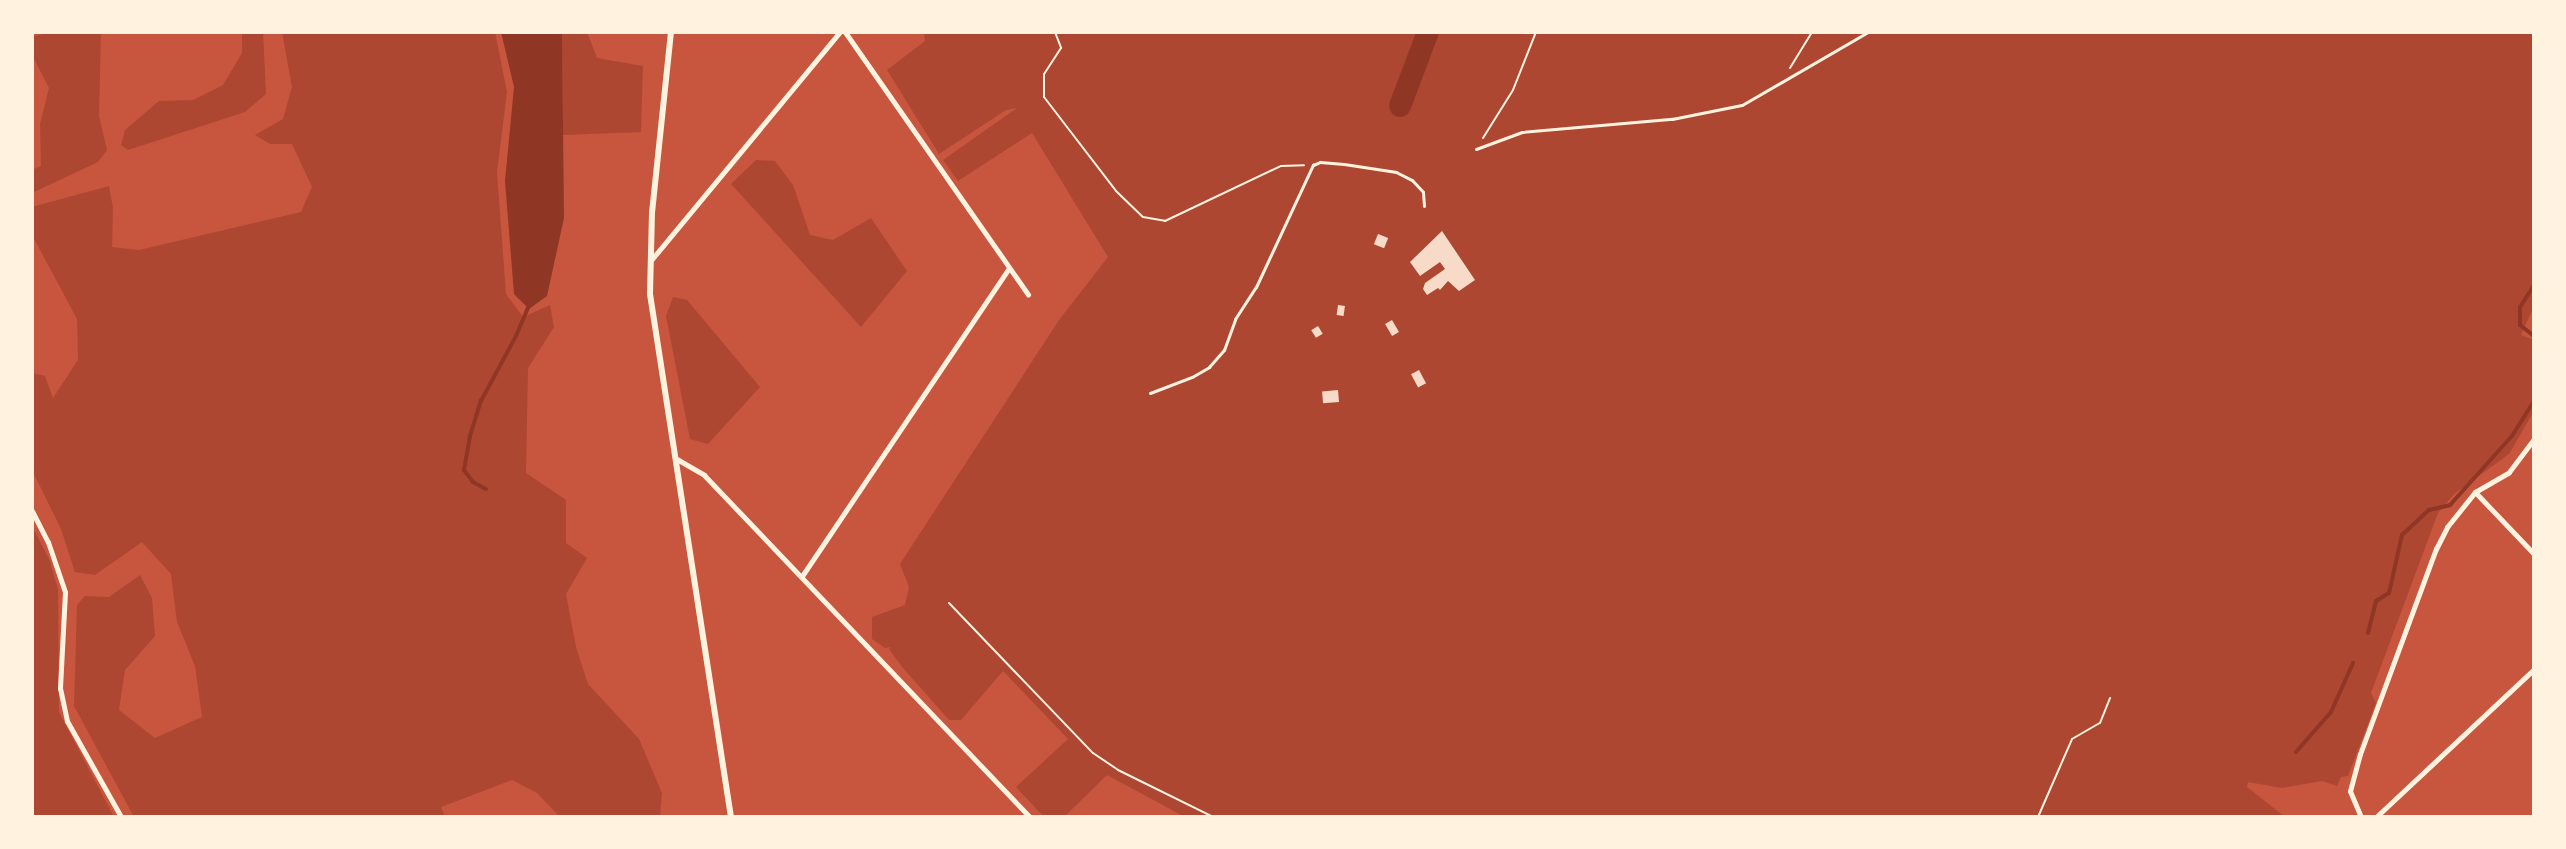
<!DOCTYPE html>
<style>
body{margin:0}
#map{position:relative;width:2566px;height:849px;overflow:hidden;background:#c8553d;font-family:"Noto Serif",serif}
div>[style]{position:absolute}
.green>*{inset:0;background:#ae4732}
.water>*{inset:0;background:#8f3625}
.stream>*{height:4px;margin:-2px;padding:0 2px;transform-origin:2px;border-radius:2px;background:#8f3625}
.river>*{height:22px;margin:-11px;padding:0 11px;transform-origin:11px;border-radius:11px;background:#8f3625}
.building>*{inset:0;background:#f7dbc8;transform-origin:0 0}
.path>*{height:2px;margin:-1px;padding:0 1px;transform-origin:1px;border-radius:1px;background:#fff3e0}
.service>*{height:3px;margin:-1.5px;padding:0 1.5px;transform-origin:1.5px;border-radius:1.5px;background:#fff3e0}
.minor>*{height:5px;margin:-2.5px;padding:0 2.5px;transform-origin:2.5px;border-radius:2.5px;background:#fff3e0}
.tertiary>*{height:6px;margin:-3px;padding:0 3px;transform-origin:3px;border-radius:3px;background:#fff3e0}
span{translate:-50% -50%;white-space:nowrap;text-align:center;line-height:1.15;-webkit-text-stroke:6px #fff3e0;paint-order:stroke}
.frame{position:absolute;inset:0;border:34px solid #fff3e0;pointer-events:none}
</style>
<div id="map">
<div class="green">
<i style="clip-path:polygon(50px 32px,101px 32px,99px 116px,107px 150px,98px 162px,32px 193px,32px 170px,41px 166px,40px 124px,49px 88px,32px 55px,32px 37px)"></i>
<i style="clip-path:polygon(242px 32px,263px 32px,266px 94px,245px 112px,128px 150px,121px 145px,125px 130px,159px 101px,193px 100px,223px 85px,242px 53px)"></i>
<i style="clip-path:polygon(282px 32px,495px 32px,507px 92px,497px 172px,506px 294px,523px 317px,550px 305px,554px 327px,528px 368px,526px 473px,566px 500px,566px 543px,587px 558px,566px 594px,576px 647px,588px 684px,639px 739px,662px 793px,660px 817px,560px 817px,537px 793px,512px 780px,441px 807px,445px 817px,134px 817px,74px 706px,77px 605px,85px 596px,109px 597px,140px 575px,152px 598px,155px 636px,125px 670px,119px 710px,155px 738px,202px 717px,195px 666px,177px 622px,171px 574px,142px 542px,95px 575px,75px 572px,61px 529px,32px 470px,32px 373px,45px 376px,53px 398px,78px 360px,77px 319px,32px 235px,32px 207px,109px 186px,113px 208px,112px 247px,139px 250px,301px 212px,312px 187px,292px 144px,270px 144px,255px 135px,283px 119px,292px 87px)"></i>
<i style="clip-path:polygon(562px 32px,587px 32px,597px 58px,643px 66px,641px 132px,563px 135px)"></i>
<i style="clip-path:polygon(924px 32px,2534px 32px,2534px 306px,2521px 335px,2534px 340px,2534px 411px,2509px 454px,2454px 494px,2438px 513px,2371px 693px,2376px 703px,2348px 776px,2341px 777px,2337px 786px,2322px 781px,2282px 788px,2248px 782px,2247px 787px,2285px 817px,1185px 817px,1107px 775px,1064px 817px,1044px 817px,1016px 787px,1068px 739px,1003px 671px,961px 720px,949px 720px,903px 668px,889px 649px,891px 647px,885px 648px,872px 639px,872px 617px,905px 605px,909px 587px,900px 564px,1059px 320px,1108px 257px,1032px 133px,958px 181px,943px 160px,1017px 108px,1006px 110px,939px 154px,887px 70px,925px 41px)"></i>
<i style="clip-path:polygon(756px 160px,775px 161px,793px 185px,810px 235px,833px 240px,871px 218px,907px 271px,861px 327px,731px 184px)"></i>
<i style="clip-path:polygon(673px 297px,687px 300px,760px 387px,708px 444px,690px 439px,666px 316px)"></i>
<i style="clip-path:polygon(32px 526px,50px 561px,58px 590px,59px 712px,114px 817px,32px 817px)"></i>
</div>
<div class="water">
<i style="clip-path:polygon(501px 32px,562px 32px,564px 218px,547px 296px,529px 309px,514px 294px,505px 181px,514px 87px)"></i>
</div>
<div class="stream">
<i style="left:2534px;top:285px;width:26px;rotate:122deg"></i>
<i style="left:2520px;top:307px;width:18px;rotate:90deg"></i>
<i style="left:2520px;top:325px;width:18px;rotate:38deg"></i>
<i style="left:486px;top:489px;width:15px;rotate:-152deg"></i>
<i style="left:473px;top:482px;width:15px;rotate:-127deg"></i>
<i style="left:464px;top:470px;width:35px;rotate:-80deg"></i>
<i style="left:470px;top:436px;width:37px;rotate:-73deg"></i>
<i style="left:481px;top:401px;width:74px;rotate:-61.7deg"></i>
<i style="left:516px;top:336px;width:34px;rotate:-67deg"></i>
<i style="left:2368px;top:633px;width:33px;rotate:-76deg"></i>
<i style="left:2376px;top:601px;width:15px;rotate:-32deg"></i>
<i style="left:2389px;top:593px;width:59px;rotate:-77.4deg"></i>
<i style="left:2402px;top:535px;width:37px;rotate:-43deg"></i>
<i style="left:2429px;top:510px;width:22px;rotate:-13deg"></i>
<i style="left:2450px;top:505px;width:93px;rotate:-48.1deg"></i>
<i style="left:2512px;top:436px;width:41px;rotate:-57.8deg"></i>
<i style="left:2296px;top:752px;width:53px;rotate:-48.8deg"></i>
<i style="left:2331px;top:712px;width:54px;rotate:-65.8deg"></i>
</div>
<div class="river">
<i style="left:1400px;top:106px;width:79px;rotate:-69.3deg"></i>
</div>
<div class="building">
<i style="clip-path:polygon(1442px 231px,1475px 280px,1459px 291px,1448px 281px,1440px 290px,1438px 288px,1427px 295px,1423px 289px,1425px 283px,1445px 269px,1440px 262px,1420px 276px,1410px 262px)"></i>
<i style="left:1378px;top:234px;width:11px;height:11px;rotate:22deg"></i>
<i style="left:1338px;top:305px;width:7px;height:10px;rotate:8deg"></i>
<i style="left:1392px;top:320px;width:14px;height:8px;rotate:60deg"></i>
<i style="left:1318px;top:326px;width:9px;height:8px;rotate:58deg"></i>
<i style="left:1419px;top:370px;width:15px;height:9px;rotate:62deg"></i>
<i style="left:1338px;top:390px;width:12px;height:16px;rotate:85deg"></i>
</div>
<div class="path">
<i style="left:1055px;top:32px;width:17px;rotate:69deg"></i>
<i style="left:1061px;top:48px;width:31px;rotate:123deg"></i>
<i style="left:1044px;top:74px;width:23px;rotate:90deg"></i>
<i style="left:1044px;top:97px;width:118px;rotate:52.5deg"></i>
<i style="left:1116px;top:191px;width:37px;rotate:44deg"></i>
<i style="left:1143px;top:217px;width:22px;rotate:10deg"></i>
<i style="left:1165px;top:221px;width:128px;rotate:-25.4deg"></i>
<i style="left:1281px;top:166px;width:23px;rotate:-2deg"></i>
<i style="left:1790px;top:68px;width:42px;rotate:-58.6deg"></i>
<i style="left:1483px;top:138px;width:57px;rotate:-58deg"></i>
<i style="left:1513px;top:90px;width:62px;rotate:-68.4deg"></i>
<i style="left:949px;top:603px;width:208px;rotate:46.2deg"></i>
<i style="left:1093px;top:753px;width:30px;rotate:34deg"></i>
<i style="left:1118px;top:770px;width:106px;rotate:26.3deg"></i>
<i style="left:2038px;top:817px;width:85px;rotate:-66.4deg"></i>
<i style="left:2072px;top:739px;width:32px;rotate:-30deg"></i>
<i style="left:2100px;top:723px;width:27px;rotate:-68deg"></i>
</div>
<div class="service">
<i style="left:1476px;top:149px;width:49px;rotate:-20.3deg"></i>
<i style="left:1522px;top:132px;width:151px;rotate:-5deg"></i>
<i style="left:1672px;top:119px;width:71px;rotate:-11.3deg"></i>
<i style="left:1742px;top:105px;width:146px;rotate:-30.1deg"></i>
<i style="left:1150px;top:393px;width:45px;rotate:-20.9deg"></i>
<i style="left:1192px;top:377px;width:20px;rotate:-30deg"></i>
<i style="left:1209px;top:367px;width:23px;rotate:-49deg"></i>
<i style="left:1224px;top:350px;width:33px;rotate:-70deg"></i>
<i style="left:1235px;top:319px;width:38px;rotate:-57deg"></i>
<i style="left:1256px;top:287px;width:135px;rotate:-65deg"></i>
<i style="left:1313px;top:165px;width:8px;rotate:-23deg"></i>
<i style="left:1320px;top:162px;width:24px;rotate:5deg"></i>
<i style="left:1344px;top:164px;width:53px;rotate:8.7deg"></i>
<i style="left:1396px;top:172px;width:18px;rotate:27deg"></i>
<i style="left:1412px;top:180px;width:16px;rotate:47deg"></i>
<i style="left:1423px;top:192px;width:14px;rotate:86deg"></i>
</div>
<div class="minor">
<i style="left:845px;top:32px;width:320px;rotate:55.1deg"></i>
<i style="left:652px;top:259px;width:295px;rotate:-50.4deg"></i>
<i style="left:675px;top:458px;width:34px;rotate:30deg"></i>
<i style="left:704px;top:475px;width:472px;rotate:46.4deg"></i>
<i style="left:2475px;top:492px;width:86px;rotate:46.4deg"></i>
<i style="left:32px;top:511px;width:35px;rotate:63deg"></i>
<i style="left:48px;top:542px;width:53px;rotate:71.2deg"></i>
<i style="left:65px;top:592px;width:96px;rotate:93deg"></i>
<i style="left:60px;top:688px;width:34px;rotate:78deg"></i>
<i style="left:67px;top:721px;width:110px;rotate:60.6deg"></i>
<i style="left:802px;top:576px;width:371px;rotate:-56.1deg"></i>
<i style="left:2361px;top:817px;width:28px;rotate:-113deg"></i>
<i style="left:2350px;top:791px;width:38px;rotate:-75deg"></i>
<i style="left:2360px;top:754px;width:219px;rotate:-69.7deg"></i>
<i style="left:2436px;top:549px;width:25px;rotate:-63deg"></i>
<i style="left:2447px;top:527px;width:45px;rotate:-51.3deg"></i>
<i style="left:2475px;top:492px;width:39px;rotate:-30deg"></i>
<i style="left:2509px;top:472px;width:41px;rotate:-52.9deg"></i>
<i style="left:2376px;top:817px;width:216px;rotate:-43.1deg"></i>
</div>
<div class="tertiary">
<i style="left:671px;top:32px;width:181px;rotate:96deg"></i>
<i style="left:652px;top:212px;width:82px;rotate:91.4deg"></i>
<i style="left:650px;top:294px;width:529px;rotate:81.2deg"></i>
</div>
<div class="frame"></div>
</div>
